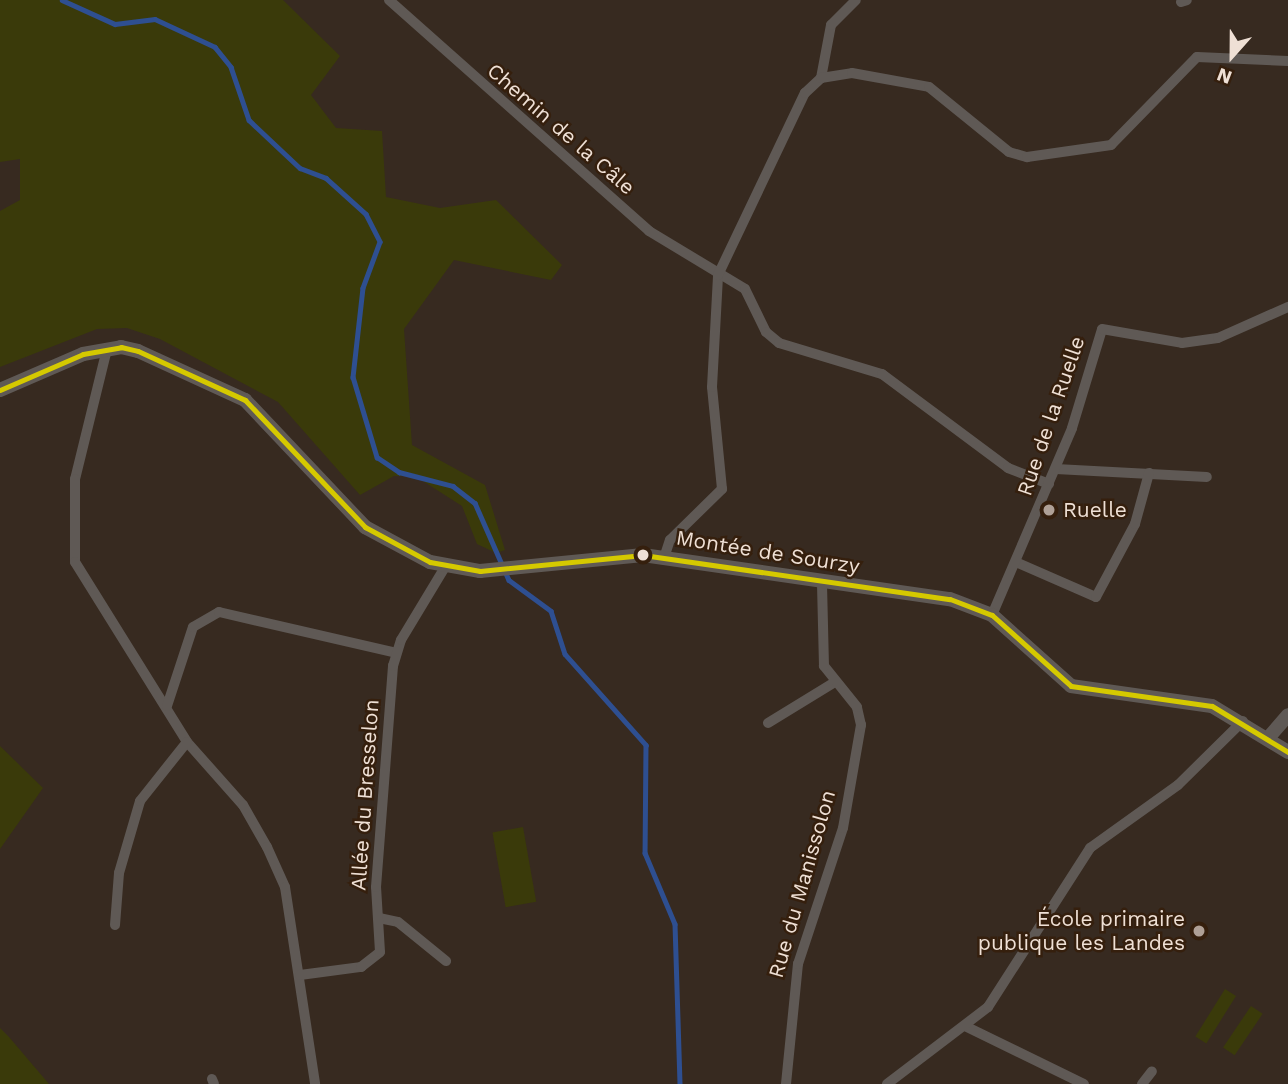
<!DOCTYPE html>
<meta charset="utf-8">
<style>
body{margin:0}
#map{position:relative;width:1288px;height:1084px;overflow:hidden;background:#372a20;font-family:"Work Sans",sans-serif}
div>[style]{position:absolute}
.green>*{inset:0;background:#3a3a0a;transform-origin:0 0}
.stream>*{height:4.5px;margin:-2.25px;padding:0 2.25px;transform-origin:2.25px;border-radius:2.25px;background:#2e4f91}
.minor>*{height:10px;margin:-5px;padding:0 5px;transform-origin:5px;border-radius:5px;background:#5f5955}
.tertiary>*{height:14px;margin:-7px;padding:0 7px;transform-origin:7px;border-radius:7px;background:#5f5955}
.bus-1>*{height:5px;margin:-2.5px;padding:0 2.5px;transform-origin:2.5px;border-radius:2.5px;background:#d5c900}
.dots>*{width:19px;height:19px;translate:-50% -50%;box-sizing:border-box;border:4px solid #351f0d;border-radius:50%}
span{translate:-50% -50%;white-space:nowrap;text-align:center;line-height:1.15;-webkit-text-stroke:5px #351f0d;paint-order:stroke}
.street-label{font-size:21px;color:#efe0d5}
.poi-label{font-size:21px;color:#efe0d5}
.left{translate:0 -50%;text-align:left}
.right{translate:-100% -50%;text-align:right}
.north{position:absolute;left:1197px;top:21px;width:70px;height:70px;-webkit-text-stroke:5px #351f0d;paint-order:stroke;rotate:201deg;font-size:19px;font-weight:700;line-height:28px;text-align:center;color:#efe0d5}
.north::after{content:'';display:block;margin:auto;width:24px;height:32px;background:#efe0d5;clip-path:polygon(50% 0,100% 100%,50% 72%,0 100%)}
</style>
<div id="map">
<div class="green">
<i style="clip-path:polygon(0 0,283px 0,340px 56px,311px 95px,336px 128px,382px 131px,386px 197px,440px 208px,496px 200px,562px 265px,551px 280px,454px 260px,404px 329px,412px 445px,485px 485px,505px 550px,496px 553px,477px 544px,462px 506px,415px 476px,394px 476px,360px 495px,278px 402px,160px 339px,127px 328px,97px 329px,0 367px,0 211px,20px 200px,20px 159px,0 162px)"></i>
<i style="clip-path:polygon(0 746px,43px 788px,0 849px)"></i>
<i style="left:523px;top:827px;width:76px;height:31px;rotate:80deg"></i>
<i style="left:1225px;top:989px;width:13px;height:56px;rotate:32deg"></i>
<i style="left:1251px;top:1006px;width:14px;height:50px;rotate:34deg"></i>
<i style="clip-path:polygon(0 1028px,9px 1037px,49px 1084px,0 1084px)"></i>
</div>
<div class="stream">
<i style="left:62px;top:0;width:58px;rotate:24.4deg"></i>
<i style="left:115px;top:24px;width:40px;rotate:-7.1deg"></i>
<i style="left:155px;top:19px;width:66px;rotate:25deg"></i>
<i style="left:215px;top:47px;width:26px;rotate:51deg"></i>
<i style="left:231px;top:67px;width:56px;rotate:71.2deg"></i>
<i style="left:249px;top:120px;width:70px;rotate:43.3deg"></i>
<i style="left:300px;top:168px;width:28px;rotate:21deg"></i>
<i style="left:326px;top:178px;width:54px;rotate:42deg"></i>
<i style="left:366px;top:214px;width:31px;rotate:63deg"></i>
<i style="left:380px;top:242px;width:49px;rotate:110.3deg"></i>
<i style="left:363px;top:288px;width:90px;rotate:96.4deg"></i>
<i style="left:353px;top:377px;width:84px;rotate:73.3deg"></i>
<i style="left:377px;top:457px;width:27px;rotate:34deg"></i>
<i style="left:399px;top:472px;width:56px;rotate:14.5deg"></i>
<i style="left:453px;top:486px;width:28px;rotate:38deg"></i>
<i style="left:475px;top:503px;width:84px;rotate:66.2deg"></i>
<i style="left:509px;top:580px;width:52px;rotate:36.4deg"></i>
<i style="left:551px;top:611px;width:45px;rotate:72deg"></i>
<i style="left:565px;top:654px;width:122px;rotate:48.3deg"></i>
<i style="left:646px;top:745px;width:108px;rotate:90.5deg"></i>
<i style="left:645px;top:853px;width:77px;rotate:67.1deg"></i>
<i style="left:675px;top:924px;width:160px;rotate:88.2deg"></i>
</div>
<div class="minor">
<i style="left:389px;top:0;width:348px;rotate:41.6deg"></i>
<i style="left:649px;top:231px;width:112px;rotate:31.1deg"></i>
<i style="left:745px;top:289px;width:48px;rotate:64deg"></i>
<i style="left:766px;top:332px;width:17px;rotate:40deg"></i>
<i style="left:779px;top:343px;width:108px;rotate:16.8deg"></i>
<i style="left:882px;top:374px;width:157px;rotate:36.7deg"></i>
<i style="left:1008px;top:468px;width:44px;rotate:21.3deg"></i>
<i style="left:1181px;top:2px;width:6px;rotate:-18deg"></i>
<i style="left:821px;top:78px;width:54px;rotate:-79.3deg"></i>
<i style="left:831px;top:25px;width:35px;rotate:-45deg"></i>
<i style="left:107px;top:349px;width:134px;rotate:103.8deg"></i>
<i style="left:75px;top:479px;width:83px;rotate:90deg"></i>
<i style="left:75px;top:562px;width:212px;rotate:58.1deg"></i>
<i style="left:187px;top:742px;width:84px;rotate:48.4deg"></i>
<i style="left:243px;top:805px;width:48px;rotate:60.3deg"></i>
<i style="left:267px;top:847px;width:44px;rotate:65.8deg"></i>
<i style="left:285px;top:887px;width:199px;rotate:81.3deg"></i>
<i style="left:1056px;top:469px;width:151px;rotate:3deg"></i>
<i style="left:664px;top:558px;width:19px;rotate:-72deg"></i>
<i style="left:670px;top:540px;width:73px;rotate:-44.4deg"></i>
<i style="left:722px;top:489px;width:102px;rotate:-95.6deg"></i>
<i style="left:712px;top:387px;width:112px;rotate:-86.9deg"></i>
<i style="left:718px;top:275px;width:202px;rotate:-64.5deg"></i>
<i style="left:805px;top:93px;width:22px;rotate:-43deg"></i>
<i style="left:821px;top:78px;width:31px;rotate:-9deg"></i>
<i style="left:852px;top:73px;width:78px;rotate:10.3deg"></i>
<i style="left:929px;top:87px;width:103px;rotate:39.1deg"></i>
<i style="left:1009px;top:152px;width:19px;rotate:16deg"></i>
<i style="left:1027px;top:157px;width:85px;rotate:-8.1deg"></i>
<i style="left:1111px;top:145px;width:123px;rotate:-45.7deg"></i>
<i style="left:1197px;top:57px;width:91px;rotate:2.5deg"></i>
<i style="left:1018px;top:563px;width:85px;rotate:23.6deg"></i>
<i style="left:1096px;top:597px;width:83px;rotate:-61.9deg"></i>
<i style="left:1135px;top:524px;width:53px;rotate:-74.6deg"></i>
<i style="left:992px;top:615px;width:203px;rotate:-66.8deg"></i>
<i style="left:1072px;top:428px;width:103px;rotate:-73.1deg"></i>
<i style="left:1102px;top:329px;width:81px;rotate:9.9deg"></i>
<i style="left:1182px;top:343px;width:36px;rotate:-8deg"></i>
<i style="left:1218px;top:338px;width:77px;rotate:-23.9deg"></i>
<i style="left:167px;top:706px;width:83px;rotate:-71.8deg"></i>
<i style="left:193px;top:627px;width:30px;rotate:-30deg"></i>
<i style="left:219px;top:612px;width:182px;rotate:13deg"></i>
<i style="left:768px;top:723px;width:79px;rotate:-31.5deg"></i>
<i style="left:379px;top:918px;width:19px;rotate:12deg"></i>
<i style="left:398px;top:922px;width:62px;rotate:39.1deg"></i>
<i style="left:115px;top:925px;width:52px;rotate:-85.6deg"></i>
<i style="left:119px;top:873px;width:75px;rotate:-73.7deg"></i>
<i style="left:140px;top:801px;width:75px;rotate:-51.5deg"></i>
<i style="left:300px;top:975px;width:62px;rotate:-7.5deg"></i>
<i style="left:361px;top:967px;width:24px;rotate:-38deg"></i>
<i style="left:380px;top:952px;width:65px;rotate:-93.5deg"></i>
<i style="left:376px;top:887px;width:222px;rotate:-85.6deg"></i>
<i style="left:393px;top:666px;width:27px;rotate:-73deg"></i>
<i style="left:401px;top:640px;width:85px;rotate:-58.9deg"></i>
<i style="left:967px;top:1027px;width:130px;rotate:26deg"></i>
<i style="left:212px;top:1079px;width:5px;rotate:68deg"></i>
<i style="left:786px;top:1084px;width:121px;rotate:-84.3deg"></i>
<i style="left:798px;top:964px;width:143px;rotate:-71.7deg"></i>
<i style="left:843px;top:828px;width:105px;rotate:-80.1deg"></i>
<i style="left:861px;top:725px;width:18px;rotate:-103deg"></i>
<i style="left:857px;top:707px;width:53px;rotate:-128.8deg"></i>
<i style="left:824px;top:666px;width:83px;rotate:-91.4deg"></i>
<i style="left:887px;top:1084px;width:127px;rotate:-37.3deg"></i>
<i style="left:988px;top:1007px;width:189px;rotate:-57.3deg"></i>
<i style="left:1090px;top:848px;width:108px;rotate:-35.6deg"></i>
<i style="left:1178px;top:785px;width:91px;rotate:-44.6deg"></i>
<i style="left:1142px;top:1084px;width:16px;rotate:-52deg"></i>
</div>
<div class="tertiary">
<i style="left:0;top:390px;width:90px;rotate:-23.4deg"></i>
<i style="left:83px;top:354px;width:39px;rotate:-10deg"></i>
<i style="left:121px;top:347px;width:17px;rotate:13deg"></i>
<i style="left:138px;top:351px;width:118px;rotate:24.6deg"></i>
<i style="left:245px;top:400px;width:175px;rotate:46.6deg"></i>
<i style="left:365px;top:527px;width:74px;rotate:28.3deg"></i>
<i style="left:430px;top:562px;width:51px;rotate:10.2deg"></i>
<i style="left:480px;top:571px;width:164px;rotate:-5.6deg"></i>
<i style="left:643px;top:555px;width:310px;rotate:8.2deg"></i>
<i style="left:950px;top:599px;width:45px;rotate:20.9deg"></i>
<i style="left:992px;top:615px;width:106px;rotate:41.9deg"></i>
<i style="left:1071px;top:686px;width:142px;rotate:8.1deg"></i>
<i style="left:1212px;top:706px;width:89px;rotate:31.2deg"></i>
<i style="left:1269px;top:737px;width:29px;rotate:-49deg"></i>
</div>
<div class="bus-1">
<i style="left:0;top:390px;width:90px;rotate:-23.4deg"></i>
<i style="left:83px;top:354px;width:39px;rotate:-10deg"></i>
<i style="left:121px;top:347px;width:17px;rotate:13deg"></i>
<i style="left:138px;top:351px;width:118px;rotate:24.6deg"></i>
<i style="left:245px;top:400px;width:175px;rotate:46.6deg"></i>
<i style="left:365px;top:527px;width:74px;rotate:28.3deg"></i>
<i style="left:430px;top:562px;width:51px;rotate:10.2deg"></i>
<i style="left:480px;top:571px;width:164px;rotate:-5.6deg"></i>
<i style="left:643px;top:555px;width:310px;rotate:8.2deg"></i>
<i style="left:950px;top:599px;width:45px;rotate:20.9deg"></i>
<i style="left:992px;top:615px;width:106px;rotate:41.9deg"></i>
<i style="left:1071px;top:686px;width:142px;rotate:8.1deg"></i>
<i style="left:1212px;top:706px;width:89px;rotate:31.2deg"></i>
</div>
<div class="dots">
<i style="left:1049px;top:510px;background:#afa096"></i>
<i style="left:643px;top:555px;background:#efe0d5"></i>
<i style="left:1199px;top:931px;background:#afa096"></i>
</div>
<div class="street-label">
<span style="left:561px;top:129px;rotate:41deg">Chemin de la Câle</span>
<span style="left:1051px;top:416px;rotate:-71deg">Rue de la Ruelle</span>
<span style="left:768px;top:552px;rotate:9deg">Montée de Sourzy</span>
<span style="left:365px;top:795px;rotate:-86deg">Allée du Bresselon</span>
<span style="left:802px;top:884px;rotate:-74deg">Rue du Manissolon</span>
</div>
<div class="poi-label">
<span class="left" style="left:1063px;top:510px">Ruelle</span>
<span class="right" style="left:1185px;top:931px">École primaire<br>publique les Landes</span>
</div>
<div class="north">N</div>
</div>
